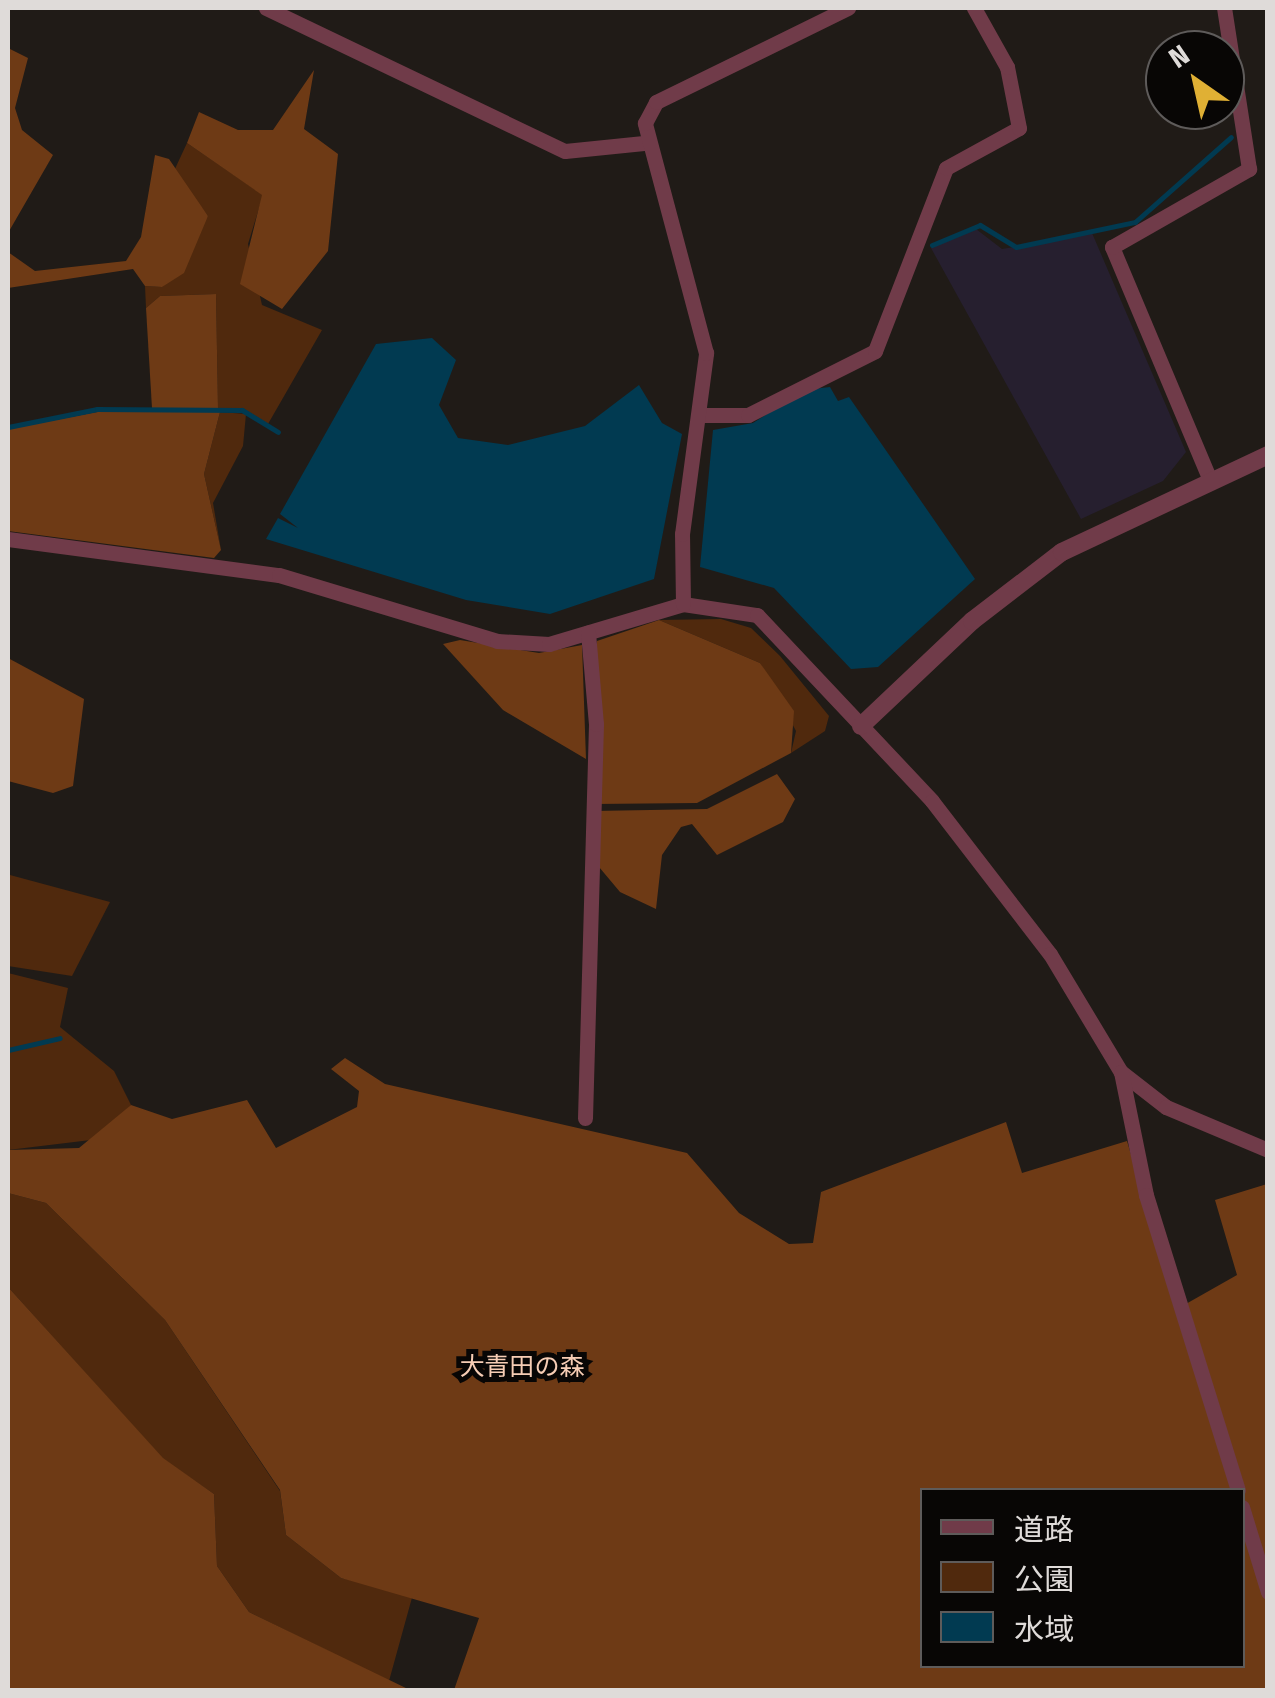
<!DOCTYPE html>
<meta charset="utf-8">
<style>
body{margin:0}
#map{position:relative;width:1275px;height:1698px;overflow:hidden;background:#201b17;font-family:"Fira Sans Condensed","Noto Sans JP",sans-serif}
div>[style]{position:absolute}
.commercial>*{inset:0;background:#261f2f}
.green>*{inset:0;background:#50290d}
.forest>*{inset:0;background:#6e3a15}
.water>*{inset:0;background:#013a51}
.stream>*{height:5px;margin:-2.5px;padding:0 2.5px;transform-origin:2.5px;border-radius:2.5px;background:#013a51}
.minor>*{height:15px;margin:-7.5px;padding:0 7.5px;transform-origin:7.5px;border-radius:7.5px;background:#703b49}
.tertiary>*{height:18px;margin:-9px;padding:0 9px;transform-origin:9px;border-radius:9px;background:#703b49}
span{translate:-50% -50%;white-space:nowrap;text-align:center;line-height:1.15;-webkit-text-stroke:10px #080605;paint-order:stroke}
.park-label{font-size:25px;color:#f6cdb5}
.frame{position:absolute;inset:0;border:10px solid #dfdbd9;pointer-events:none}
.legend{position:absolute;left:920px;top:1488px;width:325px;height:180px;box-sizing:border-box;background:#080605;border:2px solid #5e5b5a;margin:0;padding:12px 18px;list-style:none;font-size:30px;color:#dfdbd9}
.legend li{display:flex;align-items:center;gap:20px;height:50px}
.legend b{width:50px;border:2px solid #5e5b5a}
.north{position:absolute;left:1145px;top:30px;width:100px;height:100px;box-sizing:border-box;background:#080605;border:2px solid #5e5b5a;border-radius:50%;rotate:326deg;font-size:28px;font-weight:700;line-height:40px;text-align:center;color:#dfdbd9}
.north::after{content:'';display:block;margin:auto;width:35px;height:45px;background:#e0b034;clip-path:polygon(50% 0,100% 100%,50% 72%,0 100%)}
</style>
<div id="map">
<div class="commercial">
<i style="clip-path:polygon(976px 229px,1002px 249px,1092px 233px,1186px 452px,1163px 481px,1081px 519px,931px 248px)"></i>
</div>
<div class="green">
<i style="clip-path:polygon(187px 143px,263px 195px,248px 244px,262px 305px,322px 330px,268px 424px,244px 409px,218px 408px,216px 294px,160px 296px,146px 308px,145px 286px,162px 287px,208px 216px,174px 171px)"></i>
<i style="clip-path:polygon(220px 412px,246px 414px,243px 446px,213px 503px,221px 550px,204px 474px)"></i>
<i style="clip-path:polygon(721px 619px,751px 628px,780px 656px,829px 716px,825px 731px,791px 753px,796px 731px,760px 663px,659px 620px)"></i>
<i style="clip-path:polygon(10px 875px,110px 902px,72px 976px,8px 966px)"></i>
<i style="clip-path:polygon(8px 973px,68px 988px,60px 1027px,114px 1071px,131px 1105px,99px 1139px,8px 1150px)"></i>
<i style="clip-path:polygon(8px 1193px,46px 1203px,165px 1320px,280px 1491px,286px 1535px,341px 1578px,413px 1594px,389px 1681px,249px 1612px,217px 1566px,214px 1494px,163px 1459px,8px 1287px)"></i>
</div>
<div class="forest">
<i style="clip-path:polygon(8px 48px,28px 58px,15px 108px,22px 130px,53px 155px,8px 233px)"></i>
<i style="clip-path:polygon(314px 70px,304px 129px,338px 154px,328px 251px,282px 309px,240px 284px,262px 195px,187px 143px,199px 112px,238px 130px,273px 130px)"></i>
<i style="clip-path:polygon(155px 155px,169px 159px,208px 216px,184px 273px,162px 287px,145px 286px,133px 269px,8px 288px,8px 252px,35px 271px,126px 261px,141px 237px)"></i>
<i style="clip-path:polygon(216px 294px,218px 408px,152px 408px,146px 308px,160px 296px)"></i>
<i style="clip-path:polygon(97px 412px,220px 412px,204px 474px,221px 550px,214px 558px,8px 531px,8px 429px)"></i>
<i style="clip-path:polygon(659px 620px,760px 663px,794px 711px,791px 753px,697px 803px,594px 804px,597px 641px)"></i>
<i style="clip-path:polygon(460px 640px,539px 653px,582px 645px,586px 759px,503px 710px,443px 644px)"></i>
<i style="clip-path:polygon(8px 658px,84px 699px,73px 786px,53px 793px,8px 781px)"></i>
<i style="clip-path:polygon(777px 774px,795px 799px,783px 822px,717px 855px,692px 824px,681px 827px,662px 855px,656px 909px,620px 892px,594px 861px,594px 811px,707px 809px)"></i>
<i style="clip-path:polygon(evenodd,345px 1058px,385px 1084px,687px 1153px,739px 1213px,789px 1244px,813px 1243px,821px 1192px,1006px 1122px,1022px 1173px,1127px 1141px,1177px 1309px,1237px 1275px,1215px 1200px,1267px 1184px,1267px 1690px,454px 1690px,479px 1618px,341px 1578px,286px 1535px,280px 1490px,165px 1320px,46px 1203px,8px 1193px,8px 1150px,79px 1148px,131px 1105px,172px 1119px,247px 1100px,276px 1148px,357px 1107px,359px 1091px,331px 1069px,345px 1058px,922px 1490px,1242px 1490px,1242px 1666px,922px 1666px,922px 1490px)"></i>
<i style="clip-path:polygon(8px 1287px,163px 1458px,214px 1494px,217px 1566px,249px 1612px,410px 1690px,8px 1690px)"></i>
</div>
<div class="water">
<i style="clip-path:polygon(432px 338px,456px 360px,439px 405px,458px 438px,508px 445px,585px 426px,639px 385px,662px 423px,682px 434px,654px 579px,550px 614px,466px 600px,266px 539px,278px 518px,298px 528px,280px 514px,376px 344px)"></i>
<i style="clip-path:polygon(830px 387px,838px 401px,849px 397px,975px 579px,878px 667px,851px 669px,774px 588px,700px 567px,713px 430px,753px 423px,804px 390px)"></i>
</div>
<div class="stream">
<i style="left:932px;top:245px;width:52px;rotate:-22.6deg"></i>
<i style="left:980px;top:225px;width:42px;rotate:31.4deg"></i>
<i style="left:1016px;top:247px;width:122px;rotate:-11.9deg"></i>
<i style="left:1135px;top:222px;width:128px;rotate:-41.5deg"></i>
<i style="left:8px;top:427px;width:91px;rotate:-11.4deg"></i>
<i style="left:97px;top:409px;width:145px;rotate:0.4deg"></i>
<i style="left:242px;top:410px;width:42px;rotate:31.4deg"></i>
<i style="left:8px;top:1050px;width:53px;rotate:-13deg"></i>
</div>
<div class="minor">
<i style="left:266px;top:8px;width:331px;rotate:25.6deg"></i>
<i style="left:565px;top:151px;width:79px;rotate:-5.8deg"></i>
<i style="left:702px;top:415px;width:46px"></i>
<i style="left:748px;top:415px;width:142px;rotate:-26.7deg"></i>
<i style="left:875px;top:351px;width:196px;rotate:-68.8deg"></i>
<i style="left:946px;top:168px;width:83px;rotate:-28.7deg"></i>
<i style="left:1019px;top:128px;width:62px;rotate:-101.1deg"></i>
<i style="left:1007px;top:67px;width:68px;rotate:-119.2deg"></i>
<i style="left:1210px;top:480px;width:253px;rotate:-112.8deg"></i>
<i style="left:1112px;top:247px;width:158px;rotate:-29.7deg"></i>
<i style="left:1249px;top:169px;width:163px;rotate:-98.8deg"></i>
<i style="left:8px;top:539px;width:273px;rotate:7.6deg"></i>
<i style="left:279px;top:575px;width:228px;rotate:16.8deg"></i>
<i style="left:497px;top:641px;width:52px;rotate:3.3deg"></i>
<i style="left:549px;top:644px;width:140px;rotate:-16.6deg"></i>
<i style="left:683px;top:604px;width:75px;rotate:8.5deg"></i>
<i style="left:757px;top:615px;width:255px;rotate:46.7deg"></i>
<i style="left:932px;top:801px;width:193px;rotate:52.4deg"></i>
<i style="left:1050px;top:954px;width:138px;rotate:59deg"></i>
<i style="left:1121px;top:1072px;width:57px;rotate:37.9deg"></i>
<i style="left:1166px;top:1107px;width:111px;rotate:22.9deg"></i>
<i style="left:683px;top:604px;width:70px;rotate:-90.8deg"></i>
<i style="left:682px;top:534px;width:183px;rotate:-82.4deg"></i>
<i style="left:706px;top:353px;width:238px;rotate:-104.9deg"></i>
<i style="left:645px;top:123px;width:24px;rotate:-62deg"></i>
<i style="left:656px;top:102px;width:214px;rotate:-26.1deg"></i>
<i style="left:1121px;top:1072px;width:126px;rotate:78.5deg"></i>
<i style="left:1146px;top:1195px;width:309px;rotate:72.7deg"></i>
<i style="left:585px;top:1118px;width:394px;rotate:-88.4deg"></i>
<i style="left:596px;top:724px;width:92px;rotate:-95deg"></i>
<i style="left:1242px;top:1507px;width:89px;rotate:73deg"></i>
</div>
<div class="tertiary">
<i style="left:861px;top:726px;width:153px;rotate:-43.4deg"></i>
<i style="left:972px;top:621px;width:113px;rotate:-37.5deg"></i>
<i style="left:1062px;top:552px;width:228px;rotate:-25.2deg"></i>
</div>
<div class="park-label">
<span style="left:522px;top:1367px">大青田の森</span>
</div>
<div class="frame"></div>
<ul class="legend">
<li><b style="height:12px;background:#703b49"></b>道路</li>
<li><b style="height:28px;background:#50290d"></b>公園</li>
<li><b style="height:28px;background:#013a51"></b>水域</li>
</ul>
<div class="north">N</div>
</div>
